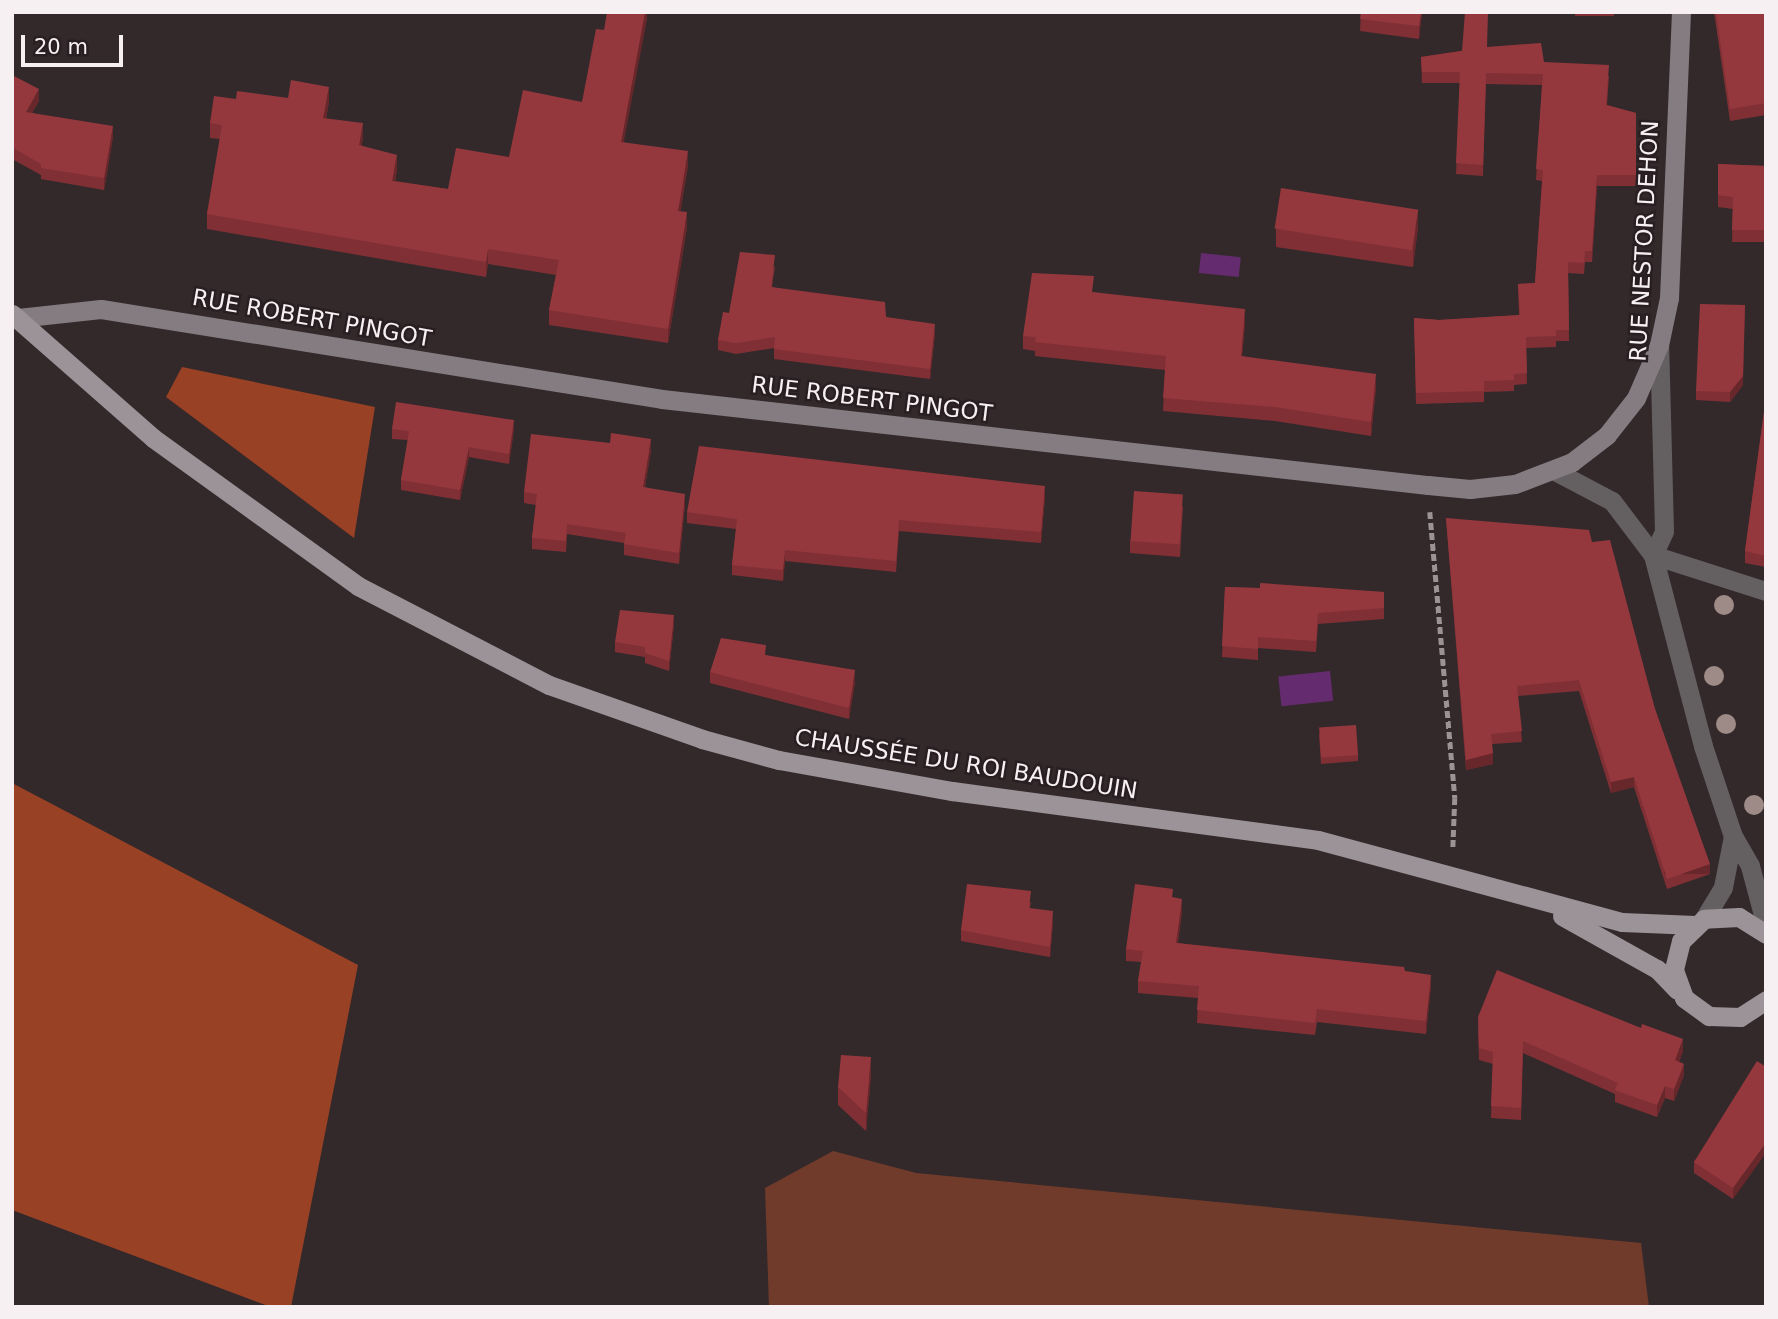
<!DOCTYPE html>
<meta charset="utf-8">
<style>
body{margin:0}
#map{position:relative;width:1778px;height:1319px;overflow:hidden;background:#33292b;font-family:"DejaVu Sans",sans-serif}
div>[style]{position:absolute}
.green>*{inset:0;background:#703b2a}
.forest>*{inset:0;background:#984124}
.water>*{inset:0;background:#652b6f;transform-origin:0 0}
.path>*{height:4.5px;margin-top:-2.25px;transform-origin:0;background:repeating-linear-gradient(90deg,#9c9395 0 7px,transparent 0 10.5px)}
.minor>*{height:19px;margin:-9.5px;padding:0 9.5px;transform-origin:9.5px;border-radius:9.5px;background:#646062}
.tertiary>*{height:19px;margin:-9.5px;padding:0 9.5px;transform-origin:9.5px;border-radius:9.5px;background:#646062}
.secondary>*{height:19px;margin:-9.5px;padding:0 9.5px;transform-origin:9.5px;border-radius:9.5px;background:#847c81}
.primary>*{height:19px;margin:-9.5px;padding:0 9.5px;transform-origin:9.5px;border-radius:9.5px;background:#9c9398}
.trees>*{width:20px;height:20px;margin:-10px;border-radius:50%;background:#9e8b87}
.wall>*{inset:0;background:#803035;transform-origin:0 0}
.shaded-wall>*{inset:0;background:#68272b;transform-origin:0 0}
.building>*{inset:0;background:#95383e;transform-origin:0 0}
span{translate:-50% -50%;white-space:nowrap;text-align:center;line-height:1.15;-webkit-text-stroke:5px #291f22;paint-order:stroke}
.street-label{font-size:23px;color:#f7f0f2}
.frame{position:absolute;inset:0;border:14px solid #f7f0f2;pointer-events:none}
.scale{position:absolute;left:21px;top:35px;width:102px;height:32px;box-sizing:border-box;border:4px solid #f7f0f2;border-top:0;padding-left:9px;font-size:21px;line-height:24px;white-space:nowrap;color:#f7f0f2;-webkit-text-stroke:5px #291f22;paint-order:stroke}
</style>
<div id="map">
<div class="green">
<i style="clip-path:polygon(833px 1151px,916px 1173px,1641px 1243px,1649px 1307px,769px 1307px,765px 1188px)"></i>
</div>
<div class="forest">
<i style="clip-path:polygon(182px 367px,375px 407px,354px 538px,166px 397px)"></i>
<i style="clip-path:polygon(12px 783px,358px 965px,291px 1307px,271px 1307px,12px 1210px)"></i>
</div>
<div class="water">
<i style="left:1201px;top:253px;width:40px;height:20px;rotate:6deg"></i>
<i style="left:1330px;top:671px;width:30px;height:52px;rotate:84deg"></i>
</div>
<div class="path">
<i style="left:1430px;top:512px;width:287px;rotate:85deg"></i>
<i style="left:1455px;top:798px;width:51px;rotate:92.2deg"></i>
</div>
<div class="minor">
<i style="left:1653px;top:555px;width:119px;rotate:17.7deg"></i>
</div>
<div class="tertiary">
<i style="left:1555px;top:471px;width:64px;rotate:27.8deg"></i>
<i style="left:1612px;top:501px;width:68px;rotate:52.8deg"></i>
<i style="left:1653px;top:555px;width:197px;rotate:75.3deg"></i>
<i style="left:1703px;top:746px;width:95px;rotate:71.6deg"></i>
<i style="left:1733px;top:836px;width:34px;rotate:60deg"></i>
<i style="left:1750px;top:866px;width:62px;rotate:75.1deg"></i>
<i style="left:1653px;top:555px;width:26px;rotate:-65deg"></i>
<i style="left:1664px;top:531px;width:186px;rotate:-91.5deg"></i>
<i style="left:1704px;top:919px;width:37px;rotate:-59deg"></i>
<i style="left:1723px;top:887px;width:52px;rotate:-78.9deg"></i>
</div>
<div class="secondary">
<i style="left:18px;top:318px;width:83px;rotate:-6.2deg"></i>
<i style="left:101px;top:309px;width:568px;rotate:9.11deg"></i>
<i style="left:662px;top:399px;width:771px;rotate:6.41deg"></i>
<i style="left:1428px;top:485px;width:42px;rotate:5.4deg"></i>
<i style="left:1470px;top:489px;width:45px;rotate:-6.3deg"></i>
<i style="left:1515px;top:484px;width:61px;rotate:-21.1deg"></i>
<i style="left:1572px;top:462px;width:44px;rotate:-37.6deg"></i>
<i style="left:1607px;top:435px;width:47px;rotate:-51.9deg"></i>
<i style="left:1636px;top:398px;width:58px;rotate:-66.5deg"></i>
<i style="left:1659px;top:345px;width:48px;rotate:-78deg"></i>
<i style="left:1669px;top:298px;width:286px;rotate:-87.6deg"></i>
</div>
<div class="primary">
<i style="left:12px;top:314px;width:188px;rotate:41.3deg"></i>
<i style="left:153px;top:438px;width:253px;rotate:35.8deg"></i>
<i style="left:358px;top:586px;width:215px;rotate:27.4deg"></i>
<i style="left:549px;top:685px;width:162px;rotate:19.4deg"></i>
<i style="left:702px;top:739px;width:80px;rotate:15.3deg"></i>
<i style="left:779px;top:760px;width:176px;rotate:10.2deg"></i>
<i style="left:952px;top:791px;width:369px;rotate:7.6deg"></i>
<i style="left:1318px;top:840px;width:315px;rotate:15.1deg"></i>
<i style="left:1622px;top:922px;width:73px;rotate:2.4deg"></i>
<i style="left:1562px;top:916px;width:109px;rotate:29.2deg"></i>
<i style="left:1657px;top:969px;width:29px;rotate:46deg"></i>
<i style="left:1766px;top:934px;width:32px;rotate:-148deg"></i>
<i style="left:1739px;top:917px;width:35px;rotate:177deg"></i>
<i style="left:1704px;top:919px;width:32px;rotate:136deg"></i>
<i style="left:1681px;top:941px;width:30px;rotate:104deg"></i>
<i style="left:1674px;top:970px;width:30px;rotate:70deg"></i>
<i style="left:1684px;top:998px;width:31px;rotate:36deg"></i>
<i style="left:1709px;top:1016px;width:31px;rotate:2deg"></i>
<i style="left:1740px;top:1017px;width:31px;rotate:-33deg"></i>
</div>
<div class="trees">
<i style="left:1724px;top:605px"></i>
<i style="left:1714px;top:676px"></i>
<i style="left:1726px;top:724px"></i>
<i style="left:1754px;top:805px"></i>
</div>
<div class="wall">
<i style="clip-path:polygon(647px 12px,647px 18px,623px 142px,688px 166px,680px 212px,687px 227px,668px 343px,549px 325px,549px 310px,556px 275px,488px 264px,486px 277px,207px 229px,207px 214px,220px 139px,210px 138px,210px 123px,236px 99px,288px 98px,329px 102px,326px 119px,363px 138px,361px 146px,397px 170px,395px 181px,448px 189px,509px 157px,582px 102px,604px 30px)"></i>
<i style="clip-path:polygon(1361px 12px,1422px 12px,1419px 39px,1360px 31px)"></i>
<i style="left:1575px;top:12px;width:39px;height:4px"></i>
<i style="clip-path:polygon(1714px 12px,1766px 12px,1766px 115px,1730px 121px)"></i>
<i style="clip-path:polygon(1487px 47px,1544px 62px,1609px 76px,1607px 105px,1636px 113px,1636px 186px,1597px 186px,1592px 262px,1585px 262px,1584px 274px,1568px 273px,1569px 341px,1556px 341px,1556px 347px,1526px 348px,1527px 384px,1514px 385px,1514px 391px,1484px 392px,1484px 402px,1416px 404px,1414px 318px,1439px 320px,1519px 315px,1518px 284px,1535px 283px,1542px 181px,1536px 180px,1542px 85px,1486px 84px,1483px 176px,1456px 174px,1460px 83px,1422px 83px,1421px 57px)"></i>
<i style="clip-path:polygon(12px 75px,39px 101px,32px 113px,113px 137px,104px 190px,41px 179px,41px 175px,12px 159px)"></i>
<i style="clip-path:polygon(1718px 164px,1766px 166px,1766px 242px,1732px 242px,1733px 209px,1718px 207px)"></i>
<i style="clip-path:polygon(1418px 227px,1413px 267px,1276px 247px,1276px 229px)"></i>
<i style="clip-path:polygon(775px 266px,772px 287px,886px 317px,935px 334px,930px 379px,774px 359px,774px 348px,736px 354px,718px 350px,718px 340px,729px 313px)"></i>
<i style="clip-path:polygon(1093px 292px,1245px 323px,1242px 356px,1376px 388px,1371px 436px,1275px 421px,1163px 411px,1165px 370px,1035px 356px,1035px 351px,1023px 349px,1023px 336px)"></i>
<i style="clip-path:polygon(1743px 385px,1730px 402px,1696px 400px,1696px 391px)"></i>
<i style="clip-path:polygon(1766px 397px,1766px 567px,1745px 563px,1745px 551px)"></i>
<i style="clip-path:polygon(392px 429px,514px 429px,509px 464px,469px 457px,460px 500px,401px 490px,401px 480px,408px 440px,392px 439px)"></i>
<i style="clip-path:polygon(651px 450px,645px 487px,685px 505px,679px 564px,624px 555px,624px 543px,567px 534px,566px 552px,532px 549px,532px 538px,536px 505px,524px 503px,524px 492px)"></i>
<i style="clip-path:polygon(1045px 497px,1041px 543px,899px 531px,896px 572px,785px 561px,783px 581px,732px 575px,732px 565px,736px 529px,687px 523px,687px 512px)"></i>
<i style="clip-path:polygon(1183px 506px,1180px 557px,1130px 553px,1130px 541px)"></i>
<i style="clip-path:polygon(1446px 518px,1592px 542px,1655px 709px,1710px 874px,1667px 889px,1634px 787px,1611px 793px,1579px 691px,1518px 696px,1522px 742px,1492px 744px,1493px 764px,1466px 770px)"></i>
<i style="clip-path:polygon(1225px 587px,1384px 592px,1384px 619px,1318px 624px,1316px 652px,1258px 648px,1258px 660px,1222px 657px)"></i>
<i style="clip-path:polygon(674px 625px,669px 671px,645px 663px,645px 657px,615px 652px,615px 642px)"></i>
<i style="clip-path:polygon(766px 655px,855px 682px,849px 719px,710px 683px,710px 672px)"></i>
<i style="clip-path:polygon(1319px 734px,1358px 755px,1358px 761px,1321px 764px)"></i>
<i style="clip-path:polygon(1173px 898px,1182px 911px,1178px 943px,1405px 971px,1431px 987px,1426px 1034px,1317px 1022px,1315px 1035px,1197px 1023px,1198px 998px,1138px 993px,1138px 981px,1141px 962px,1126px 961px,1126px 949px)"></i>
<i style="clip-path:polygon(1031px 902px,1030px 908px,1053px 922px,1050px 957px,961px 941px,961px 930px)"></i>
<i style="clip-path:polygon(1478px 1029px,1683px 1051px,1679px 1062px,1684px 1075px,1674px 1101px,1665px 1098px,1657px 1117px,1615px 1102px,1615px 1094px,1523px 1053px,1521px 1120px,1491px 1118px,1493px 1064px,1479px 1060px)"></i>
<i style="clip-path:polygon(1766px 1067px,1733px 1199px,1694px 1173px,1694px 1162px)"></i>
<i style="clip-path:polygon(871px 1075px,866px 1131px,838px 1105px,838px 1087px)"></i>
</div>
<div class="shaded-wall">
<i style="clip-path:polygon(645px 12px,647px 12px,647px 18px,621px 157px,621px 142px)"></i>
<i style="clip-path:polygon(1421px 12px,1422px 12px,1419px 39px,1419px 26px)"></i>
<i style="clip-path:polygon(329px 87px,329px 102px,323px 133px,323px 118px)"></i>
<i style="clip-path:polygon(39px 89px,39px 101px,26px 123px,26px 112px)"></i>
<i style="clip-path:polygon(363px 123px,363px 138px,359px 160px,359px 145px)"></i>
<i style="clip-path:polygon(113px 126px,113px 137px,104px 190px,104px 178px)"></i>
<i style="clip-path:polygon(688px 151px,688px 166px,678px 226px,678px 211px)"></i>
<i style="clip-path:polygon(397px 155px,397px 170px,392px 196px,392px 181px)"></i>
<i style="clip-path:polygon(1597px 175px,1597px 186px,1592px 262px,1592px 251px)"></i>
<i style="clip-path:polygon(1418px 210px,1418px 227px,1413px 267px,1413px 249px)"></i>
<i style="clip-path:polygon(687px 212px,687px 227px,668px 343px,668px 329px)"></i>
<i style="clip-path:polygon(488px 249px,488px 264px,486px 277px,486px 262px)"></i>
<i style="clip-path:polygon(1745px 305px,1743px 385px,1730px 402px,1730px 392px)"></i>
<i style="clip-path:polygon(1245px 309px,1245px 323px,1241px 370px,1241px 356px)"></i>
<i style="clip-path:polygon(935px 324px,935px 334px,930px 379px,930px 369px)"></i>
<i style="clip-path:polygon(1376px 374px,1376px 388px,1371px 436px,1371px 422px)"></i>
<i style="clip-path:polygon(514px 420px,514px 429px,509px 464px,509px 454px)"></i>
<i style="clip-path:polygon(651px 439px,651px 450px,643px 498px,643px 487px)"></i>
<i style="clip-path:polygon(469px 447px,469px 457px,460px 500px,460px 490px)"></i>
<i style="clip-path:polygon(1045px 486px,1045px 497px,1041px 543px,1041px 532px)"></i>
<i style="clip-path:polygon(685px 494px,685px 505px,679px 564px,679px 553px)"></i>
<i style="clip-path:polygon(785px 550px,785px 561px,783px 581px,783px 570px)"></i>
<i style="clip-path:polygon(674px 615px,674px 625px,669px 671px,669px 661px)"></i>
<i style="clip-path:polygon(855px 670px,855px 682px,849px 719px,849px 708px)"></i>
<i style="clip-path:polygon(1493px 753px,1493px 764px,1466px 770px,1466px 760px)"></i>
<i style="clip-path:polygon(1634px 777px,1634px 787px,1611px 793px,1611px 782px)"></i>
<i style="left:1710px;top:864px;width:10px;height:46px;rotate:90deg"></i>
<i style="clip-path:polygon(1182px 899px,1182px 911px,1176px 955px,1176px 943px)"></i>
<i style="clip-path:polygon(1053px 911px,1053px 922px,1050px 957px,1050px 947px)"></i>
<i style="clip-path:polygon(1431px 975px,1431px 987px,1426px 1034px,1426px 1021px)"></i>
<i style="clip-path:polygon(1683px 1039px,1683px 1051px,1675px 1072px,1675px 1060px)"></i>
<i style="clip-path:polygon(871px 1057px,871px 1075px,866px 1131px,866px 1113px)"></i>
<i style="clip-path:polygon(1684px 1064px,1684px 1075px,1674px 1101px,1674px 1089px)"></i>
<i style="clip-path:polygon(1665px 1086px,1665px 1098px,1657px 1117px,1657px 1105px)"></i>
<i style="clip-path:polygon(1766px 1143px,1766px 1153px,1733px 1199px,1733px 1188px)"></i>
</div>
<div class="building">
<i style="clip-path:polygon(607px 12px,645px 12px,621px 142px,688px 151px,678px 211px,687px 212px,668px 329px,549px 310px,559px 260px,488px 249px,486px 262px,207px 214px,222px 125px,210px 123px,214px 96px,236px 99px,237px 91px,288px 98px,291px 80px,329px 87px,323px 118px,363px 123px,359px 145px,397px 155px,392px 181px,448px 189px,456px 148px,509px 157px,523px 90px,582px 102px,596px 29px,604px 30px)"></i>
<i style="clip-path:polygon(1361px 12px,1421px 12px,1419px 26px,1360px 19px)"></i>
<i style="clip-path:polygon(1465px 12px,1488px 12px,1487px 47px,1541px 43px,1544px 62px,1609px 65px,1606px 105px,1636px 113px,1636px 175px,1597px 175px,1592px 251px,1585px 251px,1584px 263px,1568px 262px,1569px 330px,1556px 330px,1556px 336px,1526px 337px,1527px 373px,1514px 374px,1514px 380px,1484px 381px,1484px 391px,1416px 393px,1414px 318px,1439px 320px,1520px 315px,1518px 284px,1535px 283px,1543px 170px,1536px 169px,1543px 74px,1486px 73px,1483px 165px,1456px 163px,1460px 72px,1422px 72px,1421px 57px,1462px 51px)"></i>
<i style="clip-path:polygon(1716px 12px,1766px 12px,1766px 103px,1730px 109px)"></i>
<i style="clip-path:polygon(12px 75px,39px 89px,26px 112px,113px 126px,104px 178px,41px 168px,41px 164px,12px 147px)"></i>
<i style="clip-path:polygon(1718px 164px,1766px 166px,1766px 230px,1732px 230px,1733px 197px,1718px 195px)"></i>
<i style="left:1281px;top:188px;width:139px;height:41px;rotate:9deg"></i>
<i style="clip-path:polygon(740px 252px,775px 255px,771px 287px,885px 302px,886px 317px,935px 324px,930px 369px,774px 349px,775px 337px,736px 343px,718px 340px,723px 312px,729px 313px)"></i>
<i style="clip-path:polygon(1032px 273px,1094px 276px,1092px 292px,1245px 309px,1241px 356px,1376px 374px,1371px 422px,1275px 407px,1163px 398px,1166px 356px,1035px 342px,1036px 337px,1023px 336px)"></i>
<i style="clip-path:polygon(1700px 304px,1745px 305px,1743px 376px,1730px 392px,1696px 391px)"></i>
<i style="clip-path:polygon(1766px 397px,1766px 556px,1745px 551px)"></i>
<i style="clip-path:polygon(396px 402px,514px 420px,509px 454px,469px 447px,460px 490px,401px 480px,409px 431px,392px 429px)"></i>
<i style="clip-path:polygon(611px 433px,651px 439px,643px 487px,685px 494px,679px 553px,624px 544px,626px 533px,567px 524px,566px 541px,532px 538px,537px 494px,524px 492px,531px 434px,610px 443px)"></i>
<i style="clip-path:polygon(699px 446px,1045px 486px,1041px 532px,899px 520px,896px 561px,785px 550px,783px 570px,732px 565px,737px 519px,687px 512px)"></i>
<i style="left:1134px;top:491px;width:49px;height:50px;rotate:4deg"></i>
<i style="clip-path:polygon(1446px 518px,1589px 530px,1592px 542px,1610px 540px,1655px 709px,1710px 864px,1667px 879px,1634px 777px,1611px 782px,1579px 680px,1517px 686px,1522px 731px,1491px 734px,1493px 753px,1466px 760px)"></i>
<i style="clip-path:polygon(1260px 583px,1384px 592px,1384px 608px,1318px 613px,1316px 641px,1258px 637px,1258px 649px,1222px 646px,1225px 587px,1260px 588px)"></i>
<i style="clip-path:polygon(620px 610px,674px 615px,669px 661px,645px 653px,645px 647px,615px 642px)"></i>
<i style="clip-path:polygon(721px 638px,766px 645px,765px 655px,855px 670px,849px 708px,710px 672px)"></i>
<i style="left:1356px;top:725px;width:30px;height:37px;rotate:86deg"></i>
<i style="clip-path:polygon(967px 884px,1031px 891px,1029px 908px,1053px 911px,1050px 947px,961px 930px)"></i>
<i style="clip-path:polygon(1135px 884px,1173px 889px,1172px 897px,1182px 899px,1176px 943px,1404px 967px,1405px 971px,1431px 975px,1426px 1021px,1317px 1009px,1315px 1023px,1197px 1010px,1199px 986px,1138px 981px,1143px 951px,1126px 949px)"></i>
<i style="clip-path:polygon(1497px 970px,1641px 1028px,1642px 1024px,1683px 1039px,1675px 1060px,1684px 1064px,1674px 1089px,1665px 1086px,1657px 1105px,1615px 1090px,1618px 1083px,1523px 1041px,1521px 1108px,1491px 1106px,1493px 1052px,1479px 1048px,1478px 1017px)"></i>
<i style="clip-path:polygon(841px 1055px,871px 1057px,866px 1113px,838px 1087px)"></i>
<i style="clip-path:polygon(1757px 1061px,1766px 1067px,1766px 1143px,1733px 1188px,1694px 1162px)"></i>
</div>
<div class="street-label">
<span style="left:1644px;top:241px;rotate:-87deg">RUE NESTOR DEHON</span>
<span style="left:312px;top:318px;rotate:10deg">RUE ROBERT PINGOT</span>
<span style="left:872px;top:399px;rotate:7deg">RUE ROBERT PINGOT</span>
<span style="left:966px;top:764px;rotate:9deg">CHAUSSÉE DU ROI BAUDOUIN</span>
</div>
<div class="frame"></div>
<div class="scale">20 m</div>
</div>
